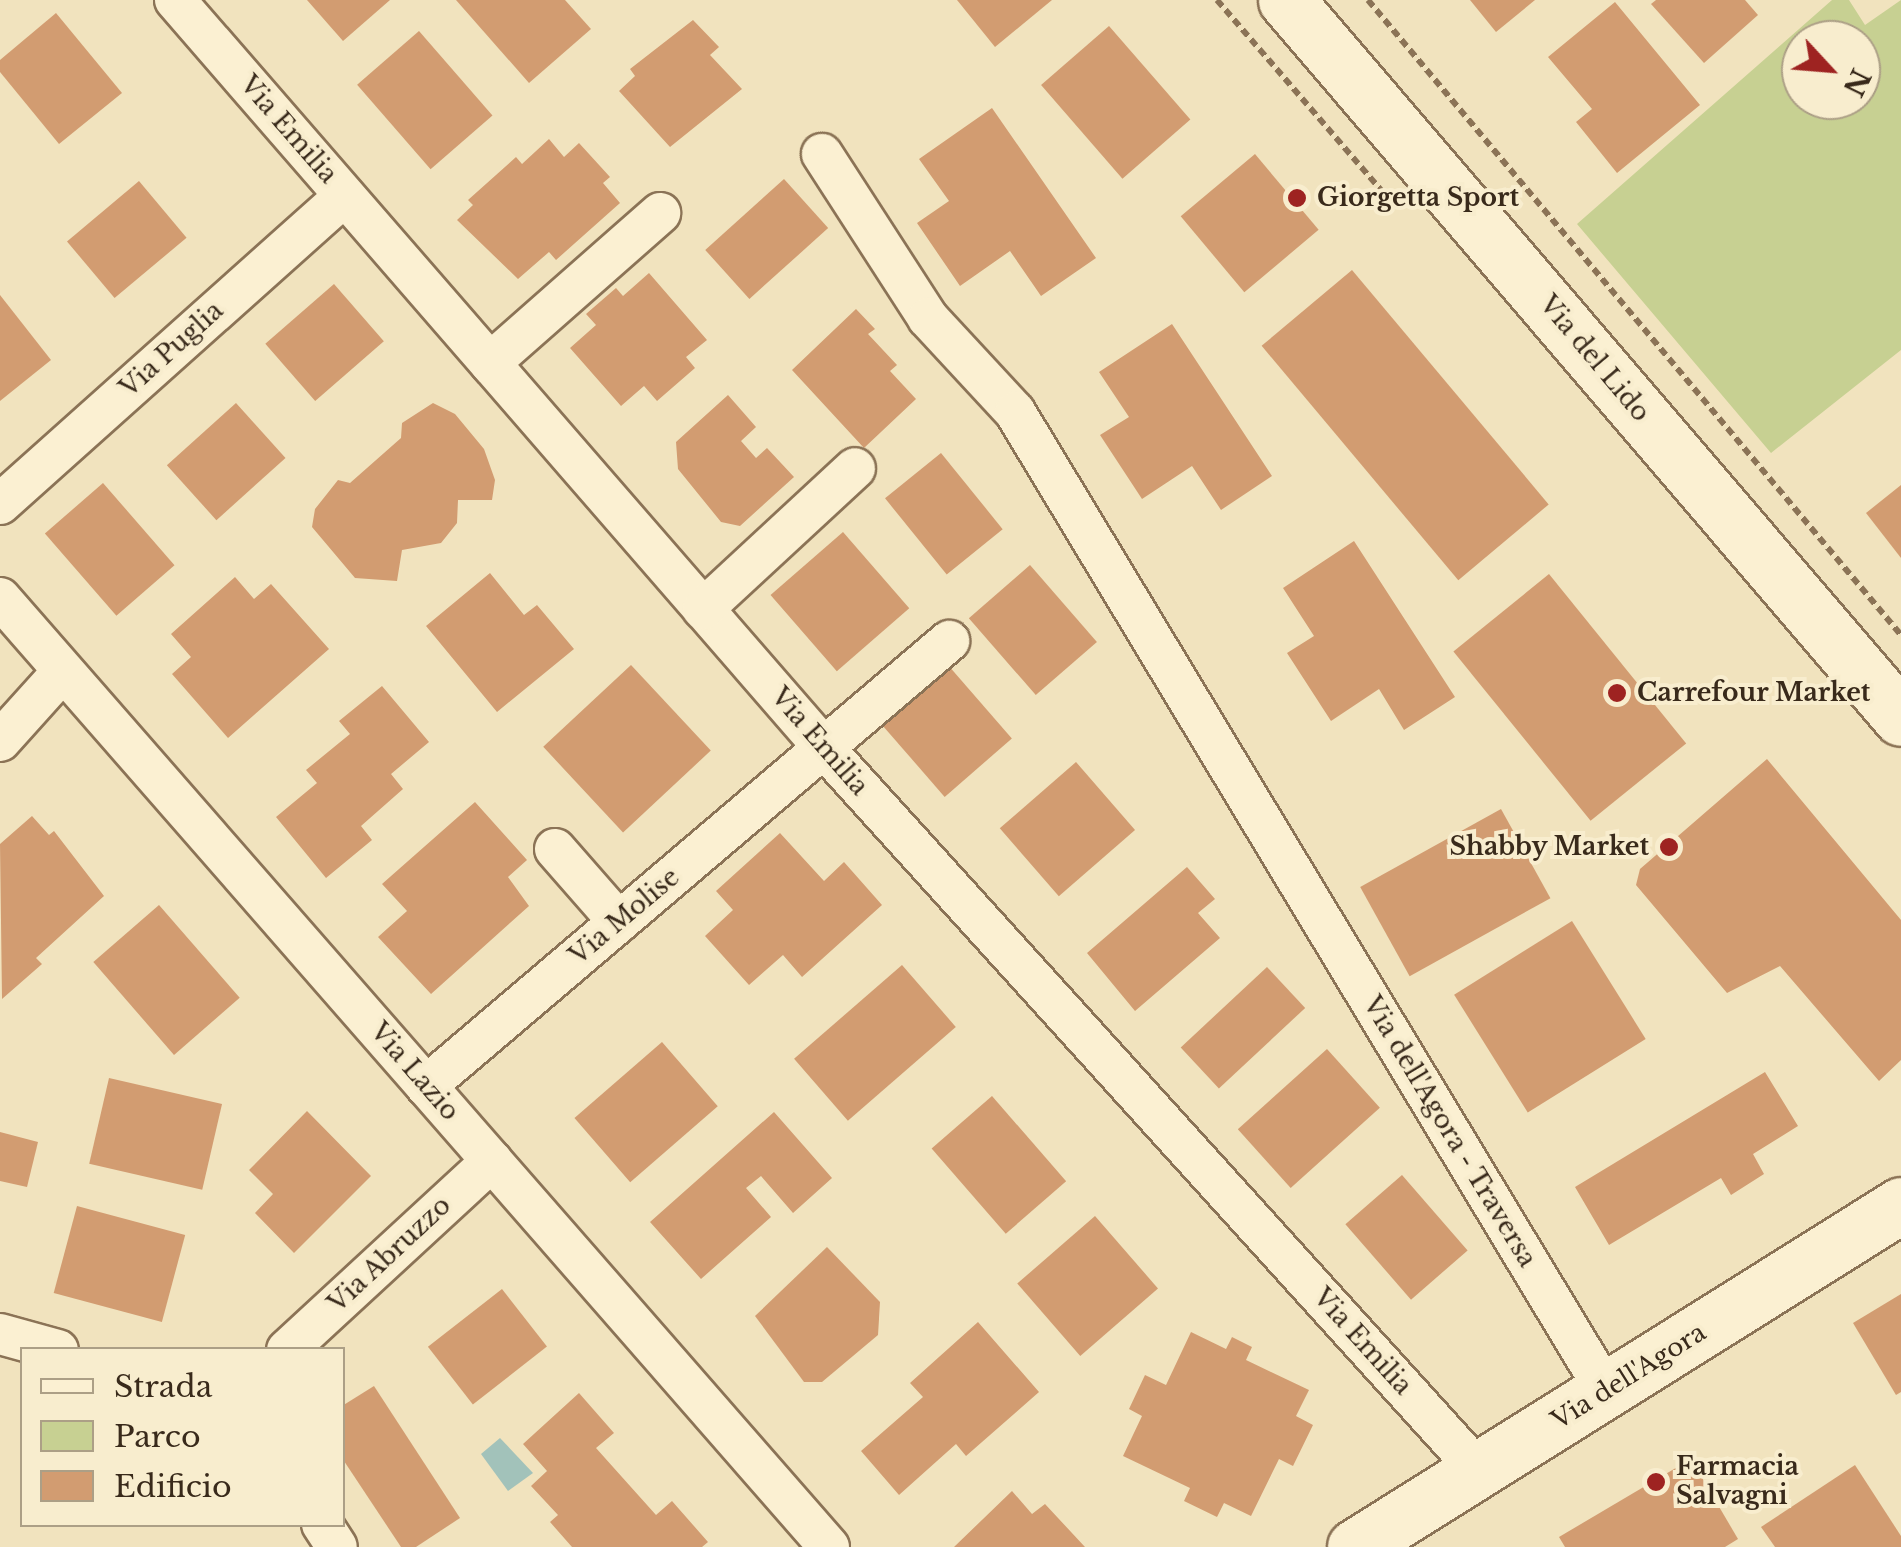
<!DOCTYPE html>
<style>
body{margin:0}
#map{position:relative;width:1901px;height:1547px;overflow:hidden;background:#f1e3be;font-family:"Libre Baskerville",serif}
div>[style]{position:absolute}
.green>*{inset:0;background:#c7d092}
.water>*{inset:0;background:#a2c2ba}
.building>*{inset:0;background:#d29c71;transform-origin:0 0}
.path>*{height:6px;margin-top:-3px;transform-origin:0;background:repeating-linear-gradient(90deg,#8b7356 0 8px,transparent 0 13px)}
.roads{filter:drop-shadow(2px 0 #8b7356) drop-shadow(-2px 0 #8b7356) drop-shadow(0 2px #8b7356) drop-shadow(0 -2px #8b7356)}
.street>*{height:40px;margin:-20px;padding:0 20px;transform-origin:20px;border-radius:20px;background:#fbf0d2}
.secondary>*{height:55px;margin:-27.5px;padding:0 27.5px;transform-origin:27.5px;border-radius:27.5px;background:#fbf0d2}
.dots>*{width:28px;height:28px;translate:-50% -50%;box-sizing:border-box;border:5px solid #f8edce;border-radius:50%}
span{translate:-50% -50%;white-space:nowrap;text-align:center;line-height:1.15;-webkit-text-stroke:8px #f8edce;paint-order:stroke}
.street-label{font-size:25px;color:#392a1b}
.poi-label{font-size:25px;color:#392a1b;font-weight:700}
.left{translate:0 -50%;text-align:left}
.right{translate:-100% -50%;text-align:right}
.legend{position:absolute;left:20px;top:1347px;width:325px;height:180px;box-sizing:border-box;background:#f8edce;border:2px solid #ac9f86;margin:0;padding:12px 18px;list-style:none;font-size:30px;color:#392a1b}
.legend li{display:flex;align-items:center;gap:20px;height:50px}
.legend b{width:50px;border:2px solid #ac9f86}
.north{position:absolute;left:1781px;top:20px;width:100px;height:100px;box-sizing:border-box;background:#f8edce;border:2px solid #ac9f86;border-radius:50%;rotate:116deg;font-size:28px;font-weight:700;line-height:40px;text-align:center;color:#392a1b}
.north::after{content:'';display:block;margin:auto;width:35px;height:45px;background:#9e2321;clip-path:polygon(50% 0,100% 100%,50% 72%,0 100%)}
</style>
<div id="map">
<div class="green">
<i style="clip-path:polygon(evenodd,1832px 0,1849px 0,1865px 25px,1901px 0,1901px 350px,1771px 453px,1577px 224px,1832px 0,1801px 40px,1861px 40px,1861px 100px,1801px 100px,1801px 40px)"></i>
</div>
<div class="water">
<i style="clip-path:polygon(500px 1438px,533px 1473px,508px 1491px,481px 1454px)"></i>
</div>
<div class="building">
<i style="clip-path:polygon(307px 0,390px 0,343px 41px)"></i>
<i style="clip-path:polygon(456px 0,565px 0,591px 29px,529px 83px)"></i>
<i style="clip-path:polygon(957px 0,1052px 0,995px 47px)"></i>
<i style="clip-path:polygon(1470px 0,1535px 0,1496px 32px)"></i>
<i style="clip-path:polygon(1656px 0,1745px 0,1758px 15px,1704px 63px,1651px 4px)"></i>
<i style="clip-path:polygon(1615px 2px,1700px 105px,1617px 173px,1576px 122px,1592px 109px,1548px 57px)"></i>
<i style="clip-path:polygon(56px 13px,122px 93px,59px 144px,0 72px,0 60px)"></i>
<i style="clip-path:polygon(693px 20px,719px 47px,710px 55px,742px 89px,670px 147px,619px 91px,635px 76px,630px 69px)"></i>
<i style="left:1109px;top:26px;width:124px;height:90px;rotate:49deg"></i>
<i style="left:419px;top:31px;width:112px;height:82px;rotate:49deg"></i>
<i style="clip-path:polygon(992px 108px,1096px 258px,1041px 296px,1010px 251px,960px 286px,917px 223px,949px 201px,919px 159px)"></i>
<i style="clip-path:polygon(549px 139px,564px 157px,579px 143px,610px 177px,603px 183px,620px 203px,556px 260px,549px 252px,518px 279px,457px 220px,473px 205px,468px 200px,516px 157px,522px 164px)"></i>
<i style="left:1255px;top:154px;width:99px;height:97px;rotate:50deg"></i>
<i style="left:784px;top:179px;width:66px;height:106px;rotate:48deg"></i>
<i style="left:139px;top:181px;width:74px;height:94px;rotate:50deg"></i>
<i style="left:1352px;top:270px;width:306px;height:118px;rotate:50deg"></i>
<i style="clip-path:polygon(649px 273px,707px 340px,686px 357px,695px 368px,657px 401px,644px 386px,621px 406px,570px 348px,596px 325px,586px 314px,616px 288px,623px 296px)"></i>
<i style="left:334px;top:284px;width:76px;height:91px;rotate:49deg"></i>
<i style="clip-path:polygon(0 295px,51px 360px,0 401px)"></i>
<i style="clip-path:polygon(856px 309px,875px 329px,868px 334px,897px 365px,890px 371px,916px 399px,864px 448px,792px 370px)"></i>
<i style="clip-path:polygon(1172px 324px,1272px 476px,1221px 510px,1192px 466px,1142px 499px,1100px 435px,1129px 417px,1099px 372px)"></i>
<i style="clip-path:polygon(728px 395px,756px 427px,741px 441px,756px 458px,767px 448px,794px 477px,740px 526px,721px 522px,678px 469px,676px 442px)"></i>
<i style="left:236px;top:403px;width:74px;height:93px;rotate:48deg"></i>
<i style="clip-path:polygon(433px 403px,455px 414px,484px 449px,495px 480px,492px 500px,458px 500px,457px 523px,441px 543px,402px 550px,397px 581px,355px 578px,312px 527px,315px 509px,338px 480px,350px 483px,401px 438px,402px 423px)"></i>
<i style="left:941px;top:453px;width:98px;height:72px;rotate:51deg"></i>
<i style="left:103px;top:483px;width:109px;height:77px;rotate:49deg"></i>
<i style="clip-path:polygon(1901px 485px,1901px 558px,1866px 513px)"></i>
<i style="left:843px;top:532px;width:101px;height:96px;rotate:49deg"></i>
<i style="clip-path:polygon(1354px 541px,1455px 697px,1404px 730px,1379px 689px,1331px 721px,1287px 653px,1314px 636px,1283px 588px)"></i>
<i style="left:1030px;top:565px;width:102px;height:81px;rotate:49deg"></i>
<i style="clip-path:polygon(490px 573px,524px 615px,537px 605px,574px 649px,497px 712px,426px 626px)"></i>
<i style="left:1549px;top:574px;width:218px;height:123px;rotate:51deg"></i>
<i style="clip-path:polygon(235px 577px,254px 599px,271px 584px,329px 649px,228px 738px,172px 674px,191px 657px,171px 634px)"></i>
<i style="left:941px;top:657px;width:108px;height:89px;rotate:49deg"></i>
<i style="left:631px;top:665px;width:117px;height:120px;rotate:47deg"></i>
<i style="clip-path:polygon(382px 686px,429px 742px,391px 774px,403px 789px,361px 826px,372px 840px,326px 878px,276px 817px,317px 783px,306px 770px,350px 734px,339px 721px)"></i>
<i style="clip-path:polygon(1767px 759px,1901px 920px,1901px 1060px,1879px 1081px,1780px 966px,1727px 993px,1636px 885px,1640px 869px)"></i>
<i style="left:1076px;top:762px;width:90px;height:101px;rotate:49deg"></i>
<i style="clip-path:polygon(475px 802px,527px 860px,508px 877px,529px 906px,431px 994px,378px 937px,407px 911px,382px 884px)"></i>
<i style="left:1501px;top:809px;width:102px;height:161px;rotate:61deg"></i>
<i style="clip-path:polygon(32px 816px,49px 835px,54px 831px,104px 896px,36px 958px,42px 964px,2px 999px,0 844px)"></i>
<i style="clip-path:polygon(780px 833px,824px 881px,844px 862px,882px 905px,802px 977px,783px 955px,749px 985px,705px 936px,733px 910px,716px 891px)"></i>
<i style="clip-path:polygon(1187px 867px,1215px 899px,1198px 913px,1220px 938px,1135px 1011px,1087px 953px)"></i>
<i style="left:159px;top:905px;width:123px;height:87px;rotate:49deg"></i>
<i style="left:1572px;top:921px;width:139px;height:139px;rotate:58deg"></i>
<i style="left:902px;top:965px;width:82px;height:143px;rotate:49deg"></i>
<i style="left:1267px;top:967px;width:56px;height:118px;rotate:47deg"></i>
<i style="left:662px;top:1042px;width:85px;height:116px;rotate:49deg"></i>
<i style="left:1327px;top:1049px;width:79px;height:120px;rotate:48deg"></i>
<i style="clip-path:polygon(1765px 1072px,1798px 1126px,1753px 1154px,1764px 1174px,1731px 1195px,1721px 1178px,1609px 1245px,1575px 1187px)"></i>
<i style="left:109px;top:1078px;width:116px;height:88px;rotate:13deg"></i>
<i style="left:992px;top:1096px;width:113px;height:80px;rotate:49deg"></i>
<i style="clip-path:polygon(307px 1111px,371px 1176px,294px 1253px,255px 1213px,273px 1194px,249px 1170px)"></i>
<i style="clip-path:polygon(774px 1112px,832px 1178px,793px 1213px,761px 1176px,746px 1188px,771px 1217px,701px 1279px,650px 1222px)"></i>
<i style="clip-path:polygon(0 1132px,38px 1142px,27px 1187px,0 1181px)"></i>
<i style="left:1402px;top:1175px;width:100px;height:75px;rotate:49deg"></i>
<i style="left:77px;top:1206px;width:112px;height:90px;rotate:15deg"></i>
<i style="left:1095px;top:1216px;width:96px;height:103px;rotate:49deg"></i>
<i style="clip-path:polygon(827px 1247px,880px 1302px,878px 1335px,822px 1382px,804px 1382px,755px 1316px)"></i>
<i style="left:502px;top:1289px;width:73px;height:94px;rotate:52deg"></i>
<i style="clip-path:polygon(1901px 1294px,1901px 1392px,1896px 1395px,1853px 1323px)"></i>
<i style="clip-path:polygon(978px 1322px,1039px 1392px,966px 1456px,956px 1444px,899px 1495px,861px 1451px,923px 1397px,910px 1383px)"></i>
<i style="clip-path:polygon(1191px 1332px,1226px 1349px,1232px 1337px,1252px 1347px,1246px 1360px,1309px 1390px,1296px 1416px,1313px 1425px,1293px 1466px,1279px 1459px,1251px 1516px,1224px 1503px,1217px 1517px,1184px 1501px,1190px 1488px,1123px 1456px,1142px 1416px,1129px 1409px,1145px 1375px,1166px 1385px)"></i>
<i style="clip-path:polygon(374px 1386px,460px 1518px,416px 1547px,401px 1547px,342px 1458px,342px 1406px)"></i>
<i style="clip-path:polygon(579px 1393px,614px 1433px,596px 1448px,656px 1515px,672px 1501px,708px 1542px,702px 1547px,572px 1547px,550px 1522px,558px 1515px,531px 1486px,547px 1471px,523px 1444px)"></i>
<i style="clip-path:polygon(1691px 1459px,1738px 1539px,1725px 1547px,1565px 1547px,1559px 1537px)"></i>
<i style="clip-path:polygon(1855px 1465px,1901px 1536px,1901px 1547px,1775px 1547px,1761px 1527px)"></i>
<i style="clip-path:polygon(1012px 1491px,1032px 1514px,1045px 1504px,1085px 1547px,954px 1547px)"></i>
</div>
<div class="path">
<i style="left:1217px;top:0;width:263px;rotate:49.2deg"></i>
<i style="left:1368px;top:0;width:829px;rotate:49.99deg"></i>
</div>
<div class="roads">
<div class="street">
<i style="left:175px;top:0;width:990px;rotate:49.05deg"></i>
<i style="left:824px;top:748px;width:974px;rotate:47.83deg"></i>
<i style="left:822px;top:154px;width:195px;rotate:57.1deg"></i>
<i style="left:928px;top:318px;width:128px;rotate:47.2deg"></i>
<i style="left:1015px;top:412px;width:1144px;rotate:58.88deg"></i>
<i style="left:490px;top:363px;width:227px;rotate:-41.4deg"></i>
<i style="left:0;top:504px;width:462px;rotate:-41.8deg"></i>
<i style="left:0;top:598px;width:1260px;rotate:48.86deg"></i>
<i style="left:703px;top:609px;width:207px;rotate:-42.8deg"></i>
<i style="left:0;top:741px;width:94px;rotate:-48deg"></i>
<i style="left:555px;top:849px;width:97px;rotate:48.8deg"></i>
<i style="left:426px;top:1086px;width:687px;rotate:-40.39deg"></i>
<i style="left:0;top:1334px;width:60px;rotate:15.4deg"></i>
<i style="left:287px;top:1350px;width:279px;rotate:-42.7deg"></i>
<i style="left:322px;top:1524px;width:27px;rotate:57deg"></i>
</div>
<div class="secondary">
<i style="left:1286px;top:0;width:945px;rotate:49.42deg"></i>
<i style="left:1355px;top:1547px;width:644px;rotate:-32.06deg"></i>
</div>
</div>
<div class="dots">
<i style="left:1297px;top:198px;background:#9e2321"></i>
<i style="left:1617px;top:693px;background:#9e2321"></i>
<i style="left:1669px;top:847px;background:#9e2321"></i>
<i style="left:1656px;top:1482px;background:#9e2321"></i>
</div>
<div class="street-label">
<span style="left:288px;top:130px;rotate:49deg">Via Emilia</span>
<span style="left:172px;top:350px;rotate:-42deg">Via Puglia</span>
<span style="left:1594px;top:359px;rotate:50deg">Via del Lido</span>
<span style="left:819px;top:742px;rotate:49deg">Via Emilia</span>
<span style="left:625px;top:917px;rotate:-40deg">Via Molise</span>
<span style="left:414px;top:1072px;rotate:49deg">Via Lazio</span>
<span style="left:1449px;top:1132px;rotate:59deg">Via dell'Agora - Traversa</span>
<span style="left:390px;top:1255px;rotate:-43deg">Via Abruzzo</span>
<span style="left:1362px;top:1342px;rotate:48deg">Via Emilia</span>
<span style="left:1629px;top:1377px;rotate:-32deg">Via dell'Agora</span>
</div>
<div class="poi-label">
<span class="left" style="left:1317px;top:198px">Giorgetta Sport</span>
<span class="left" style="left:1637px;top:693px">Carrefour Market</span>
<span class="right" style="left:1649px;top:847px">Shabby Market</span>
<span class="left" style="left:1676px;top:1482px">Farmacia<br>Salvagni</span>
</div>
<ul class="legend">
<li><b style="height:12px;background:#fbf0d2"></b>Strada</li>
<li><b style="height:28px;background:#c7d092"></b>Parco</li>
<li><b style="height:28px;background:#d29c71"></b>Edificio</li>
</ul>
<div class="north">N</div>
</div>
